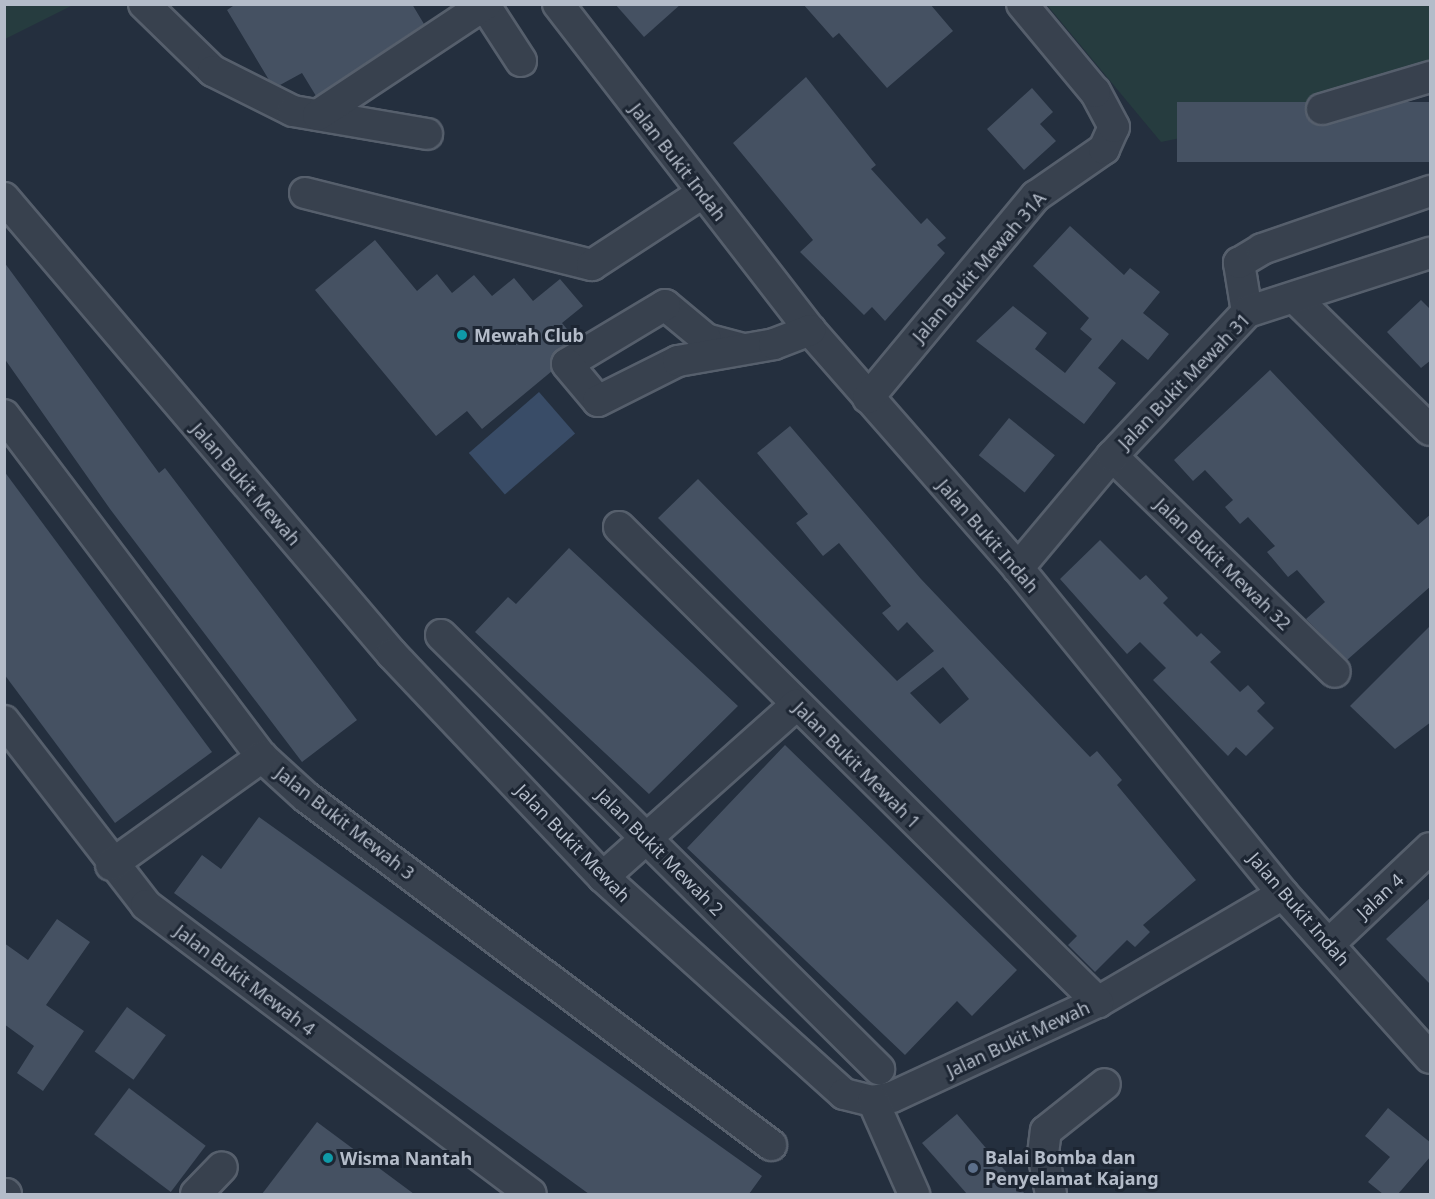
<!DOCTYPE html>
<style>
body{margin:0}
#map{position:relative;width:1435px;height:1199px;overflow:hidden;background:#242f3e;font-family:"Noto Sans",sans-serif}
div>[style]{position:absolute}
.green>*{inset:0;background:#263c3f}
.water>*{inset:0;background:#394c67;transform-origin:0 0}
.building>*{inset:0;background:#455162;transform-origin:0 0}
.roads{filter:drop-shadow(2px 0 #565f6c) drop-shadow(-2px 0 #565f6c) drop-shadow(0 2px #565f6c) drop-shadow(0 -2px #565f6c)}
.minor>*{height:30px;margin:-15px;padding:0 15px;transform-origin:15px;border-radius:15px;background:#38414e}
.dots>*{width:16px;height:16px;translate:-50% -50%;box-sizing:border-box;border:3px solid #1d2633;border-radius:50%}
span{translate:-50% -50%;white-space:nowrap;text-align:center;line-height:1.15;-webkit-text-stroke:6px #1d2633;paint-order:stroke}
.street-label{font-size:18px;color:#b4bcc9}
.poi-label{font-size:18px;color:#b4bcc9;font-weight:700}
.left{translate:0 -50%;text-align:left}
.frame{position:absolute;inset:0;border:6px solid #b4bcc9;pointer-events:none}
</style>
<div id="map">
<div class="green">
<i style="clip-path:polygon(5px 4px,73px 4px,73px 5px,5px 39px)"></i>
<i style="clip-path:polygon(1047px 5px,1430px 5px,1430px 67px,1288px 116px,1161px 142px)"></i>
</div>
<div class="water">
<i style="left:539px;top:392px;width:55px;height:93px;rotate:49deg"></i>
</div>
<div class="building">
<i style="clip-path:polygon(236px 4px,412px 4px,424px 24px,316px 96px,302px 73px,280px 85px,269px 80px,227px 10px)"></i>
<i style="clip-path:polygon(615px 4px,681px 4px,644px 37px)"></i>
<i style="clip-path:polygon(803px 4px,930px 4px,953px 31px,887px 88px,839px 33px,833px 38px)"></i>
<i style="clip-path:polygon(806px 77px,876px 165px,871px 169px,921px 224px,927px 218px,946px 238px,937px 245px,945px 253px,885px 321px,872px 307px,864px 315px,800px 252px,813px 240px,733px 143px)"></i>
<i style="clip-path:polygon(1032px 88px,1053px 112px,1040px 124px,1056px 141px,1024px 170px,987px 129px)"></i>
<i style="left:1431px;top:102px;width:60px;height:254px;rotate:90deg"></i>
<i style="clip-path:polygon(1070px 226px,1124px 275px,1130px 268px,1160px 292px,1143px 313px,1169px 334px,1148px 360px,1122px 339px,1098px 368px,1116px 383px,1084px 424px,976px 341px,1013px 306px,1047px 333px,1035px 349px,1065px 373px,1092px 339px,1080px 329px,1089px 318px,1033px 266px)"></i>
<i style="clip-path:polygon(375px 240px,417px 291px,437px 274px,452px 293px,474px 275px,492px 296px,514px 278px,533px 301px,560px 279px,583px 306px,562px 323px,575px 339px,552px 356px,552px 371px,482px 429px,467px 411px,436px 436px,315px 290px)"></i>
<i style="clip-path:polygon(4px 262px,159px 473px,165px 468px,357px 720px,302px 762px,110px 509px,4px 358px)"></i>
<i style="clip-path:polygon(1421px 300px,1431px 310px,1431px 360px,1421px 368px,1387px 332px)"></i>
<i style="clip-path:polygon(1270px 370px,1418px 525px,1431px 514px,1431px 586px,1347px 660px,1306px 619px,1325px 602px,1297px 570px,1288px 577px,1267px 552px,1275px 546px,1248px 517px,1240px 524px,1225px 507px,1233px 500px,1205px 470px,1193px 481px,1174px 460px)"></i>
<i style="left:1009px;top:418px;width:59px;height:48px;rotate:39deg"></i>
<i style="clip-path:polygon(evenodd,790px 426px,921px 579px,1090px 757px,1097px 751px,1122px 780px,1117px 785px,1196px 880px,1143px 925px,1150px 932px,1135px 947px,1127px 940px,1095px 972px,1068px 945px,1077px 936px,658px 518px,698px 479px,897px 681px,934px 651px,907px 622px,898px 631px,882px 613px,891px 606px,839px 543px,823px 556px,796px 523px,808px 514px,757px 453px,790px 426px,943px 667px,969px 699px,940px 724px,910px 693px,943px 667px)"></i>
<i style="clip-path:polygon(4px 471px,212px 752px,115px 823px,4px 674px)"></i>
<i style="clip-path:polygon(1100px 540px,1140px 580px,1146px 575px,1168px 598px,1163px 603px,1197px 637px,1201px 633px,1221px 652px,1210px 662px,1240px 692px,1248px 685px,1265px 703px,1257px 711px,1274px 728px,1246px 756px,1236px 747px,1228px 756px,1153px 680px,1166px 668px,1140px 642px,1127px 654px,1060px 579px)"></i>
<i style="clip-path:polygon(569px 548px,738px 706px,649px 794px,475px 632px,508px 597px,516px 604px)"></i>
<i style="clip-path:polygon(1431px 625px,1431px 722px,1395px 749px,1350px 706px)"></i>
<i style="clip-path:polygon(785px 745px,1017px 970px,972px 1016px,957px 1001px,905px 1055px,687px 848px)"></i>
<i style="clip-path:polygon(259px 817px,762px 1176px,749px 1194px,589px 1194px,174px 893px,202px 855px,221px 869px)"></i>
<i style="clip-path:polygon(1431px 897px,1431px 985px,1386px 939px)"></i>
<i style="clip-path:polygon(57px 919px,90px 942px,46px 1005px,84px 1031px,43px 1091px,17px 1073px,34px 1046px,4px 1024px,4px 943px,28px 960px)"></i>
<i style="left:127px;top:1007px;width:48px;height:55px;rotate:36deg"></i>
<i style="left:129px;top:1088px;width:96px;height:58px;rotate:37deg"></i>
<i style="clip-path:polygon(1388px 1108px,1431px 1143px,1431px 1156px,1398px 1194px,1383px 1194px,1368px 1182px,1390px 1157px,1365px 1136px)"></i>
<i style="clip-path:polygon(957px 1114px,1025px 1194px,967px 1194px,922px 1143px)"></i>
<i style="clip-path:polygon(317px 1122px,414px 1194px,262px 1194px)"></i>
</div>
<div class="roads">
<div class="minor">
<i style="left:144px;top:4px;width:96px;rotate:44.2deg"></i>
<i style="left:213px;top:71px;width:89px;rotate:26.6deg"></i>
<i style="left:293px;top:111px;width:136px;rotate:9.7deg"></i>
<i style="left:484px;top:4px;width:68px;rotate:57deg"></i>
<i style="left:558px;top:4px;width:412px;rotate:52.3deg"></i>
<i style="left:810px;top:330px;width:316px;rotate:48.8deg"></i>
<i style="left:1018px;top:568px;width:420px;rotate:50.9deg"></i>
<i style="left:1283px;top:894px;width:220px;rotate:48.1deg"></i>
<i style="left:1322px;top:109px;width:113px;rotate:-16.5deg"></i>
<i style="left:318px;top:115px;width:201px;rotate:-33.5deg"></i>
<i style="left:305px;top:193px;width:296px;rotate:14.1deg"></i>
<i style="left:592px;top:265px;width:130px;rotate:-33.1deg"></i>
<i style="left:4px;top:198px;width:599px;rotate:49.61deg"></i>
<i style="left:392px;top:654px;width:307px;rotate:46.6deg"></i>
<i style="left:603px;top:877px;width:324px;rotate:42deg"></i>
<i style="left:844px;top:1094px;width:30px;rotate:14deg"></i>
<i style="left:873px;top:1101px;width:19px;rotate:-12deg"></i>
<i style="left:892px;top:1097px;width:227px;rotate:-24.8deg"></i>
<i style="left:1098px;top:1002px;width:214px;rotate:-30.3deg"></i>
<i style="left:1296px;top:299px;width:187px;rotate:44.4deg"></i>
<i style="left:1247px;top:312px;width:50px;rotate:-99.3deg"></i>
<i style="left:1239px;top:263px;width:27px;rotate:-31deg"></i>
<i style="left:1262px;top:249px;width:178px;rotate:-19deg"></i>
<i style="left:743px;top:349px;width:38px;rotate:-165deg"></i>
<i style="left:706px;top:339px;width:53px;rotate:-140.3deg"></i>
<i style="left:665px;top:305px;width:114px;rotate:149deg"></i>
<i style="left:567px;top:364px;width:48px;rotate:50deg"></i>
<i style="left:598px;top:401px;width:89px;rotate:-26.6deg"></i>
<i style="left:678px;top:361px;width:97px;rotate:-10deg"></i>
<i style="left:774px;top:344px;width:39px;rotate:-21deg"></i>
<i style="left:868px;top:398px;width:263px;rotate:-50.3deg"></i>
<i style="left:1036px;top:196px;width:83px;rotate:-34.7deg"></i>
<i style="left:1104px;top:149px;width:24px;rotate:-66deg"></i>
<i style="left:1114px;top:127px;width:40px;rotate:-118deg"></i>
<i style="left:1095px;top:92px;width:114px;rotate:-129.7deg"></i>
<i style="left:4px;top:415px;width:428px;rotate:53deg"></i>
<i style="left:262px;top:757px;width:59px;rotate:42.3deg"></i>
<i style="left:306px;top:797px;width:581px;rotate:36.81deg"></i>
<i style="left:1112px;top:456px;width:310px;rotate:44.1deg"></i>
<i style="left:619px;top:527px;width:675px;rotate:44.76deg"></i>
<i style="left:1018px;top:568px;width:146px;rotate:-50deg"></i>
<i style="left:1112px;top:456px;width:197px;rotate:-46.8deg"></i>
<i style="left:1247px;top:312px;width:192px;rotate:-17.9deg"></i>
<i style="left:441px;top:635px;width:617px;rotate:44.74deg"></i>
<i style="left:4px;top:721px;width:232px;rotate:52.3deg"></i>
<i style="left:146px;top:905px;width:481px;rotate:36.9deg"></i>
<i style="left:111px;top:865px;width:186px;rotate:-35.6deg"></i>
<i style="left:603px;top:877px;width:259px;rotate:-41.7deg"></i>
<i style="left:1329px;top:944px;width:139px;rotate:-43.5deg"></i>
<i style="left:873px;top:1101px;width:102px;rotate:66.2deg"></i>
<i style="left:4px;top:1194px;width:2px"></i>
<i style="left:196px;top:1194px;width:37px;rotate:-46deg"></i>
<i style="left:1051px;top:1194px;width:41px;rotate:-101.3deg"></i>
<i style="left:1043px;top:1154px;width:23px;rotate:-83deg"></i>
<i style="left:1046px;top:1131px;width:75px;rotate:-38.5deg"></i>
</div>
</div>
<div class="dots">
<i style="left:462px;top:335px;background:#0f9aa8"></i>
<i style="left:328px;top:1158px;background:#0f9aa8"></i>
<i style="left:973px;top:1168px;background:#5c6f8a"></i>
</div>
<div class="street-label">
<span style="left:678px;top:162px;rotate:52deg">Jalan Bukit Indah</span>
<span style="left:979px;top:267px;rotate:-49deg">Jalan Bukit Mewah 31A</span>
<span style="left:1184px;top:381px;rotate:-46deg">Jalan Bukit Mewah 31</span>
<span style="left:246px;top:484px;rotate:49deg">Jalan Bukit Mewah</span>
<span style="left:988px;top:536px;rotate:49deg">Jalan Bukit Indah</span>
<span style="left:1223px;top:564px;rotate:44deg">Jalan Bukit Mewah 32</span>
<span style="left:857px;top:765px;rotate:45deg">Jalan Bukit Mewah 1</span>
<span style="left:345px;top:823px;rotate:38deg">Jalan Bukit Mewah 3</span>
<span style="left:573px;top:843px;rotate:46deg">Jalan Bukit Mewah</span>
<span style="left:660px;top:852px;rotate:45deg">Jalan Bukit Mewah 2</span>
<span style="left:1380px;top:896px;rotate:-43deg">Jalan 4</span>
<span style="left:1299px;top:909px;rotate:49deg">Jalan Bukit Indah</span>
<span style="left:245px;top:980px;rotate:37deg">Jalan Bukit Mewah 4</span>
<span style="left:1018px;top:1039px;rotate:-25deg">Jalan Bukit Mewah</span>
</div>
<div class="poi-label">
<span class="left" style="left:474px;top:335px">Mewah Club</span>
<span class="left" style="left:340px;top:1158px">Wisma Nantah</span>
<span class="left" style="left:985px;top:1168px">Balai Bomba dan<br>Penyelamat Kajang</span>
</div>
<div class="frame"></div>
</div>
